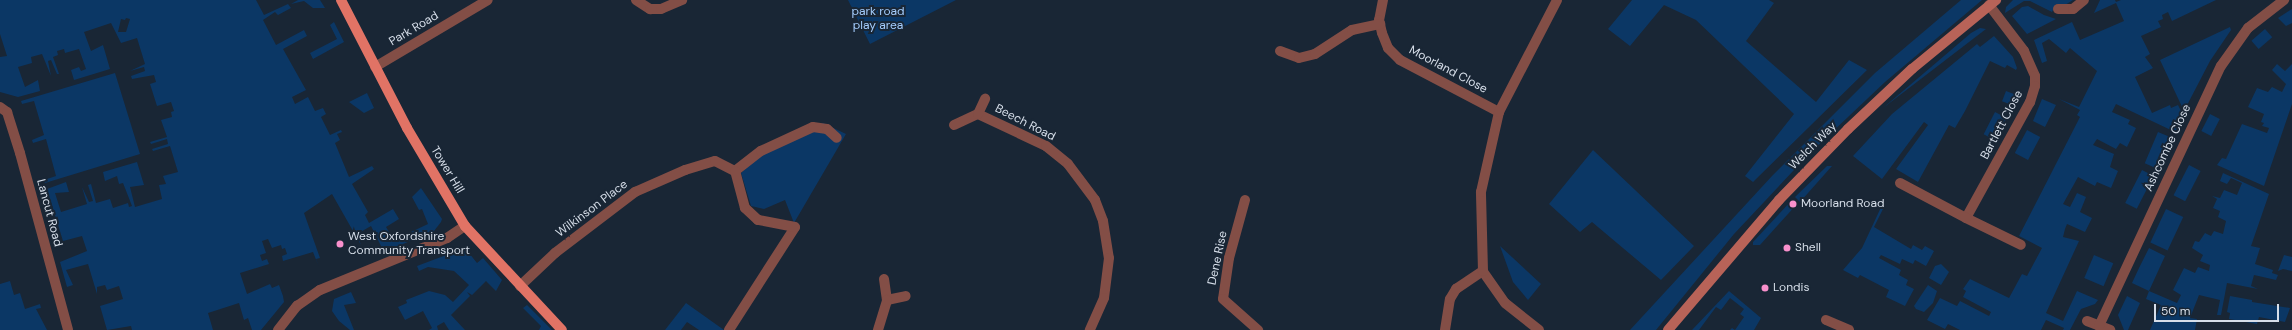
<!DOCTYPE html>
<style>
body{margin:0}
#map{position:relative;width:2292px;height:330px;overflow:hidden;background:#192635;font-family:"DM Sans",sans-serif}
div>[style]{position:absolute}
.green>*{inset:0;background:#0b3765;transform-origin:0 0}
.street>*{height:10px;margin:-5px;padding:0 5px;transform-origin:5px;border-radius:5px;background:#834e46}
.secondary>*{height:10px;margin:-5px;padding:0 5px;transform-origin:5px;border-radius:5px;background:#b86358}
.primary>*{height:10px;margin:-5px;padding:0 5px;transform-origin:5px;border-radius:5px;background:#e17365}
.dots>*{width:11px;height:11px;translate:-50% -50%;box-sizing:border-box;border:2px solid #192635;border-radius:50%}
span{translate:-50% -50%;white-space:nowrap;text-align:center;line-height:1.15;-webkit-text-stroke:4px #192635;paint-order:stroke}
.park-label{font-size:12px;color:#a4ccfc}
.street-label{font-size:12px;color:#d6dee9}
.poi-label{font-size:12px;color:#d6dee9}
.left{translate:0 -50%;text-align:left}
.scale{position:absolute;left:2154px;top:304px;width:125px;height:18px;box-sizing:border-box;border:2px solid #d6dee9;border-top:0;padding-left:5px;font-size:12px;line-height:14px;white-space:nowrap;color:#d6dee9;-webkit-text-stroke:3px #192635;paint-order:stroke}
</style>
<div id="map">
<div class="green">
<i style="clip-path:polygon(evenodd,0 0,256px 0,264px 15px,288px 4px,291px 8px,278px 15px,275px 12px,263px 20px,276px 45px,304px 30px,307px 36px,283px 49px,306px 90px,292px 97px,295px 104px,308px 97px,315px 111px,323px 108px,326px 114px,321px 117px,330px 135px,341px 130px,342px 132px,337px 134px,340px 140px,335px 143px,349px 177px,372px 166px,374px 169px,352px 184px,368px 212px,365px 215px,369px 223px,393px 209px,399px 219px,386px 227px,394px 240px,428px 224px,422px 209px,419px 210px,412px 197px,421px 188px,442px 219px,441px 222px,434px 231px,384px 252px,371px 226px,357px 234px,361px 245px,332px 194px,304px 213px,320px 258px,316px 259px,319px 267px,313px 252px,283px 261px,282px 256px,287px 254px,285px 248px,282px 249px,281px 245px,272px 248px,268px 239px,262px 241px,266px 253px,260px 255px,262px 261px,267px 259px,269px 264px,240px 273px,247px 294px,270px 284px,272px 288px,279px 285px,283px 296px,284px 302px,261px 330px,252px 330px,248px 318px,244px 320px,239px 303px,208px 313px,213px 330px,132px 330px,131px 326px,107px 330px,100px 306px,123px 299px,119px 286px,107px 290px,105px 285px,97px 287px,97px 294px,88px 264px,66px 270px,73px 285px,67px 287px,60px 262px,87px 251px,82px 236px,63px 241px,47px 189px,66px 182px,69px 192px,55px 193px,61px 212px,87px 204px,82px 187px,89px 202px,93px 201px,88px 185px,91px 184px,96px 203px,110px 199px,113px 208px,128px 203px,129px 207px,132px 206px,123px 183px,119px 184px,117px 176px,105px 181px,103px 172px,137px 162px,144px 185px,130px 187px,135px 207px,162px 199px,159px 185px,166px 184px,163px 176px,178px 172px,170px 146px,153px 151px,152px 149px,168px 144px,167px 139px,151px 144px,150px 142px,167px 137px,161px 120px,172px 117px,171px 112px,174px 111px,171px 102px,157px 106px,150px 84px,156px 82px,154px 75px,132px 79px,131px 76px,145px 71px,144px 67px,130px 71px,145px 64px,137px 38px,121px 43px,111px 23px,84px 32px,91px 51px,103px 45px,110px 69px,74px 80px,71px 70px,79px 67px,81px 71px,86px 69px,79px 49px,65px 53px,64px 49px,57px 51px,58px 55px,53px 57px,59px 74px,57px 74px,51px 60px,48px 61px,51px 76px,42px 54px,31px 57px,32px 63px,18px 67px,25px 87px,38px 80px,40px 91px,18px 97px,0 92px,0 57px,7px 56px,0 34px,0 0,126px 18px,130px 19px,126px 32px,118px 32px,121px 19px,125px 20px,126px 18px)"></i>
<i style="clip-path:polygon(298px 0,320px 0,325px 8px,313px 8px,304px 1px,291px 4px)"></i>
<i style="clip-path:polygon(848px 0,956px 0,870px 44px)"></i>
<i style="clip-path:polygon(1632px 0,1769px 0,1774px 3px,1746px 41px,1816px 102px,1849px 60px,1867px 70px,1753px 182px,1745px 176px,1794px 114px,1696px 20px,1664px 5px,1630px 46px,1608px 29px)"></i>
<i style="clip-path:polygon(1961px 0,1982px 0,1885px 82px,1810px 153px,1734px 234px,1656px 330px,1630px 330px,1772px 176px,1875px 73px)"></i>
<i style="clip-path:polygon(2013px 0,2073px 0,2065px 5px,2056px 4px,2052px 12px,2030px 1px,2024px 1px,2005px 13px,2006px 7px)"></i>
<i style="clip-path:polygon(2100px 0,2115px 0,2116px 2px,2121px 0,2216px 0,2172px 21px,2168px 12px,2162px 15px,2163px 19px,2158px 21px,2161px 27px,2141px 36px,2150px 54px,2145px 57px,2153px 68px,2135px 77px,2152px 113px,2170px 105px,2171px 108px,2178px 105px,2183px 115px,2175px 132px,2116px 104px,2112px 112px,2130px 120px,2128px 124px,2136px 128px,2127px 147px,2120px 143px,2116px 149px,2097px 139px,2093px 145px,2114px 154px,2110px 167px,2118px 171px,2111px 188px,2097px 182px,2095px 186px,2078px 177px,2063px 204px,2070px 207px,2077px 193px,2086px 197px,2080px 212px,2092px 218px,2085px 232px,2067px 224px,2065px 229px,2063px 237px,2079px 241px,2046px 313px,2063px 321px,2077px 291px,2098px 300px,2095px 304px,2081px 309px,2070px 330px,2063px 330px,2064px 328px,2046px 320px,2041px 330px,1960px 330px,1948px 324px,1945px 329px,1927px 320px,1940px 298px,1957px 306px,1960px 301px,1989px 316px,1991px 312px,1963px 297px,1966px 291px,1963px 289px,1970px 279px,2009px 298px,2022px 274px,2027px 276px,2042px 248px,2019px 236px,2080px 117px,2077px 115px,2080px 110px,2059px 99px,2079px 107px,2097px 71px,2070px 48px,2066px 53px,2049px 39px,2042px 43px,2047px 61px,2042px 63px,2034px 40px,2072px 22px,2080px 40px,2124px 21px,2116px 3px,2094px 13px)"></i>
<i style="clip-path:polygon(2028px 6px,2044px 15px,2056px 19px,2027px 34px,2012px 16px,2022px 7px)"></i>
<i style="clip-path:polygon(2292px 9px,2292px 23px,2286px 26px,2278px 18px)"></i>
<i style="clip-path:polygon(334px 22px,344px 42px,313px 59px,310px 53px,337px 39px,330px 25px)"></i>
<i style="clip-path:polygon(2230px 27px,2231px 30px,2210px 61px,2184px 111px,2160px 60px)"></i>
<i style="clip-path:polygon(1980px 28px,1986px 29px,1883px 108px,1971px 33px)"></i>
<i style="left:2265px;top:29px;width:11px;height:18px;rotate:49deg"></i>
<i style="clip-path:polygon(1994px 36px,2013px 57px,2017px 68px,2016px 70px,2007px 65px,2005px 68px,1990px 61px,1965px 111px,1955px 128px,1949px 125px,1918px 182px,1896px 169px,1928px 125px,1924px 122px,1882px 179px,1853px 156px,1892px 114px,1977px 44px,1980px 47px)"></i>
<i style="clip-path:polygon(2277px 64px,2285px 71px,2292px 64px,2292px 104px,2264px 186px,2217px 165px,2222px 158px,2226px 159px,2242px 124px,2267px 133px,2269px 128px,2262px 126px,2264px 123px,2261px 122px,2264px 114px,2248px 107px,2257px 88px,2268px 92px,2272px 87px,2282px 92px,2286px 84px,2272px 70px)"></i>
<i style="clip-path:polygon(115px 73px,140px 154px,45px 183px,44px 180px,56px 176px,46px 139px,33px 143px,32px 140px,44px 135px,34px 101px,22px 104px,21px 101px)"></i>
<i style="left:2006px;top:91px;width:14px;height:11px;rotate:21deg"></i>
<i style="clip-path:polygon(367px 93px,374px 108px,364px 113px,349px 102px)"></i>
<i style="clip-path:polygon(2042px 99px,2056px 105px,2045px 127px,2033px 121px)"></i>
<i style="left:1995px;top:112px;width:13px;height:25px;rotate:27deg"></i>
<i style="left:2210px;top:114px;width:11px;height:19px;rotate:27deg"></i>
<i style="clip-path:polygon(823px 123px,846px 134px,794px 223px,785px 200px,764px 209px,751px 206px,741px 173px,763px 153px)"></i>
<i style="left:2027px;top:130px;width:15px;height:26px;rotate:28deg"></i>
<i style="left:2158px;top:132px;width:15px;height:34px;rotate:23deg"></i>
<i style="clip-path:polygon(1593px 150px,1694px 246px,1661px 280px,1592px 222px,1580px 232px,1549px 204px)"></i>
<i style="left:2189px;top:165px;width:13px;height:34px;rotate:27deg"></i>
<i style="clip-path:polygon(1827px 166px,1832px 166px,1800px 202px,1795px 197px)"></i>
<i style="left:2142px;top:170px;width:13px;height:37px;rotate:27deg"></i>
<i style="clip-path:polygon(2223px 173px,2269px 194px,2251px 246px,2260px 248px,2255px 264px,2273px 270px,2272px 273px,2278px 275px,2276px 280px,2254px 275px,2251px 286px,2258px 289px,2227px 283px,2221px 315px,2217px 315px,2220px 300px,2199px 295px,2190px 318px,2197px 319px,2195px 330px,2150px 330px,2161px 305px,2146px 299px,2149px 291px,2132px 283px,2139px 268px,2149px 248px,2165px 256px,2149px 291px,2177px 303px,2181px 295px,2173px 290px,2184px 268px,2195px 273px,2198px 267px,2209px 271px,2210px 265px,2200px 261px,2203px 255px,2192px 248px,2195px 241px,2199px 242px,2205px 233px,2211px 236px,2214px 231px,2223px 234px,2226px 221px,2218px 217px,2220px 211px,2213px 208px,2217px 199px,2212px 196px,2220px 198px,2224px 190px,2237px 195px,2242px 183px,2231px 178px,2227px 184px,2220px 181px)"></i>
<i style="clip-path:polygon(1792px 200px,1797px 204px,1760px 245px,1753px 245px,1753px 242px)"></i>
<i style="clip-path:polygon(1883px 203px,1885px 205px,1874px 227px,1911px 249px,1913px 245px,1922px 250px,1925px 246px,1934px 251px,1926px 266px,1915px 260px,1913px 264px,1902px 259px,1900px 264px,1881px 255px,1879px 258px,1901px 270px,1899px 275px,1908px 280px,1906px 285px,1914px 289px,1905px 306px,1886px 297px,1889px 290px,1860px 275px,1858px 278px,1843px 270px,1862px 248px)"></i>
<i style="left:2166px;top:209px;width:19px;height:37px;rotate:25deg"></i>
<i style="clip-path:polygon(1500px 246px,1541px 284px,1528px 300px,1513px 282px)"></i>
<i style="clip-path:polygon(465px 248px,477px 263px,483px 258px,502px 280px,496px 291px,486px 281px,472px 295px,467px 292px,470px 296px,451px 315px,465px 330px,449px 330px,444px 322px,437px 326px,438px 330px,429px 330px,432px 328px,423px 311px,405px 320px,398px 307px,407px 303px,406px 300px,429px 291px,445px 295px,453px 302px,469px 285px,454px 271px,428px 267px,419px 271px,417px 266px)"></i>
<i style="left:2094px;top:255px;width:21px;height:25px;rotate:23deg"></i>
<i style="clip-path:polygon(2284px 255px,2292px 257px,2292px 271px,2283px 269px,2278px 271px)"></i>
<i style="clip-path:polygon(1941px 264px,1949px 272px,1941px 285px,1929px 278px,1935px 266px)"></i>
<i style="clip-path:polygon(10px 281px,14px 295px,20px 293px,25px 309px,40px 304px,41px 308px,36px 309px,47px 330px,0 330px,0 284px)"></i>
<i style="clip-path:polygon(1928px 285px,1937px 291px,1933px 303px,1924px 312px,1916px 309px,1914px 306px)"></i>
<i style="clip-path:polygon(1729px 291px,1761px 318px,1754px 330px,1730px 330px,1732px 328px,1735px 330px,1744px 317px,1740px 314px,1744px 309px,1730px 298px,1721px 310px,1716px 307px,1699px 330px,1692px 330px)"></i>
<i style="clip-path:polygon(351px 292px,356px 303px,344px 305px,354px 330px,350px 330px,339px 321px,332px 311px,334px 299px)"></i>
<i style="clip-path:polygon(2127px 296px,2140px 303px,2128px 330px,2124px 330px,2118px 315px)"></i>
<i style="clip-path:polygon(2230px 296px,2252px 300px,2252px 302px,2290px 308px,2285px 322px,2259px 317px,2257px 324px,2229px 319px,2230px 313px,2227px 312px)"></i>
<i style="clip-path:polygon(686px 303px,724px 330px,699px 330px,687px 322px,681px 330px,665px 330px)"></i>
<i style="clip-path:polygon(527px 305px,552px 330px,539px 330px,541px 326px,523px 308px)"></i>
</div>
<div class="street">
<i style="left:636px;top:0;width:17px;rotate:33deg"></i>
<i style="left:650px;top:9px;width:11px"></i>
<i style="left:661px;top:9px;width:23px;rotate:-23deg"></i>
<i style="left:1383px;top:0;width:20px;rotate:101deg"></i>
<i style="left:1379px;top:20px;width:13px;rotate:77deg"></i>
<i style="left:1382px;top:33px;width:16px;rotate:68deg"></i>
<i style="left:1388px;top:48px;width:17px;rotate:45deg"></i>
<i style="left:1400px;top:60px;width:112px;rotate:27.7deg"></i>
<i style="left:1989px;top:5px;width:58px;rotate:52.7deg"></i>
<i style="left:2024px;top:51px;width:27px;rotate:66deg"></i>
<i style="left:2035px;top:76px;width:10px;rotate:90deg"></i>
<i style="left:2035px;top:86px;width:17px;rotate:107deg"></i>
<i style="left:2030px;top:102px;width:132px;rotate:118.9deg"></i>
<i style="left:1966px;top:218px;width:61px;rotate:26.1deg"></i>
<i style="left:2058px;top:9px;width:15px"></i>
<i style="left:2073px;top:9px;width:14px;rotate:-39deg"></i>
<i style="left:1280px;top:51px;width:20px;rotate:20deg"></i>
<i style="left:1299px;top:58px;width:16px;rotate:-14deg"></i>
<i style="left:1315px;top:54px;width:44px;rotate:-33deg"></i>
<i style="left:1352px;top:30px;width:29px;rotate:-12deg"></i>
<i style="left:375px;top:67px;width:131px;rotate:-30.7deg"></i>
<i style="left:0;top:107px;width:9px;rotate:36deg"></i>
<i style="left:7px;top:112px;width:43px;rotate:72.4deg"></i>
<i style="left:20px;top:153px;width:183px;rotate:74.8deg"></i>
<i style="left:978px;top:114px;width:75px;rotate:25.2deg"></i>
<i style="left:1046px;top:146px;width:28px;rotate:39deg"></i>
<i style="left:1068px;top:164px;width:45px;rotate:53.1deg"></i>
<i style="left:1095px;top:200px;width:22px;rotate:69deg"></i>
<i style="left:1103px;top:221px;width:37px;rotate:81deg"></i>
<i style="left:1109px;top:258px;width:40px;rotate:97.1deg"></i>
<i style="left:1104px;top:298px;width:35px;rotate:114deg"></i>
<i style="left:954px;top:125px;width:26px;rotate:-25deg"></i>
<i style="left:978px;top:114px;width:17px;rotate:-65deg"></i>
<i style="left:1900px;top:183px;width:75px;rotate:27.9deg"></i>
<i style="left:1245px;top:200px;width:60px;rotate:105.4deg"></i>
<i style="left:1229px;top:258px;width:41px;rotate:98.3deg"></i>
<i style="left:1223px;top:299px;width:47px;rotate:41.5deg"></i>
<i style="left:884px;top:279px;width:21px;rotate:82deg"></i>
<i style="left:887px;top:300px;width:19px;rotate:-12deg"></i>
<i style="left:520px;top:286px;width:48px;rotate:-43.3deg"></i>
<i style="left:555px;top:253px;width:101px;rotate:-37.3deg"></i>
<i style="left:635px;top:192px;width:55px;rotate:-23.7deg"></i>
<i style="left:685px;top:170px;width:31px;rotate:-17deg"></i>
<i style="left:715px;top:161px;width:22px;rotate:27deg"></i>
<i style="left:735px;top:171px;width:33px;rotate:-38deg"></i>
<i style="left:761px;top:151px;width:57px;rotate:-24.8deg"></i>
<i style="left:813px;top:127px;width:14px;rotate:8deg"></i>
<i style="left:827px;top:129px;width:13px;rotate:42deg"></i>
<i style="left:1826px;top:320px;width:25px;rotate:23deg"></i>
<i style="left:2087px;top:321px;width:25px;rotate:21deg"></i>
<i style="left:2099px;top:326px;width:287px;rotate:-64.9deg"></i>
<i style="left:2221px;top:66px;width:47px;rotate:-54.6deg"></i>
<i style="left:2248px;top:28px;width:46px;rotate:-37.9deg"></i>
<i style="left:278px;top:330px;width:31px;rotate:-52deg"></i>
<i style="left:297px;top:306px;width:28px;rotate:-35deg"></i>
<i style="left:320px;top:290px;width:137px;rotate:-22.3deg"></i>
<i style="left:447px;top:238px;width:22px;rotate:-34deg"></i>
<i style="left:729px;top:330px;width:122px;rotate:-57.3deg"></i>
<i style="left:795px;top:227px;width:38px;rotate:-169deg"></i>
<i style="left:758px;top:220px;width:18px;rotate:-137deg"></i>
<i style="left:745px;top:208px;width:38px;rotate:-105deg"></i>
<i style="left:878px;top:330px;width:31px;rotate:-73deg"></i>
<i style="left:1445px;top:330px;width:31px;rotate:-81deg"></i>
<i style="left:1450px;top:299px;width:12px;rotate:-59deg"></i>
<i style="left:1456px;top:289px;width:32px;rotate:-34deg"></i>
<i style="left:1539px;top:330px;width:43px;rotate:-141.5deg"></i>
<i style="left:1505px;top:303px;width:39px;rotate:-125deg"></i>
<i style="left:1483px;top:271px;width:79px;rotate:-91.5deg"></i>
<i style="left:1481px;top:192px;width:82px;rotate:-77.3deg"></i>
<i style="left:1499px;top:112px;width:126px;rotate:-62.6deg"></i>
</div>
<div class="secondary">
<i style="left:1668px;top:330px;width:171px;rotate:-49.5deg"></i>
<i style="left:1779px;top:200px;width:99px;rotate:-45.8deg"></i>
<i style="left:1848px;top:129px;width:88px;rotate:-43.2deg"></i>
<i style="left:1912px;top:69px;width:109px;rotate:-39.4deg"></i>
</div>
<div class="primary">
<i style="left:341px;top:0;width:144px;rotate:62.7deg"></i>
<i style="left:407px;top:128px;width:114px;rotate:59.4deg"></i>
<i style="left:465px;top:226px;width:142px;rotate:47deg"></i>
</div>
<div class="dots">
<i style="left:1793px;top:204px;background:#f890cc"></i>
<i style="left:340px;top:244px;background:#f890cc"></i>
<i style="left:1787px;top:248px;background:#f890cc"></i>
<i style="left:1765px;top:288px;background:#f890cc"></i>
</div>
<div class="park-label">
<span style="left:878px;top:19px">park road<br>play area</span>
</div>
<div class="street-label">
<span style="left:414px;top:29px;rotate:-31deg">Park Road</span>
<span style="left:1448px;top:70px;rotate:28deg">Moorland Close</span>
<span style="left:1025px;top:123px;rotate:27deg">Beech Road</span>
<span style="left:2002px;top:125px;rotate:-62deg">Bartlett Close</span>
<span style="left:1813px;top:146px;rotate:-45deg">Welch Way</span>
<span style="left:2168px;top:148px;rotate:-65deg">Ashcombe Close</span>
<span style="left:447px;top:170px;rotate:59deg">Tower Hill</span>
<span style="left:592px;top:209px;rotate:-37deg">Wilkinson Place</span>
<span style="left:49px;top:213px;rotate:75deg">Lancut Road</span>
<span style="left:1218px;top:258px;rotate:-78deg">Dene Rise</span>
</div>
<div class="poi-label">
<span class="left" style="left:1801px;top:204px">Moorland Road</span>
<span class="left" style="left:348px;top:244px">West Oxfordshire<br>Community Transport</span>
<span class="left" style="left:1795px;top:248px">Shell</span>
<span class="left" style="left:1773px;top:288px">Londis</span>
</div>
<div class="scale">50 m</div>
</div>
